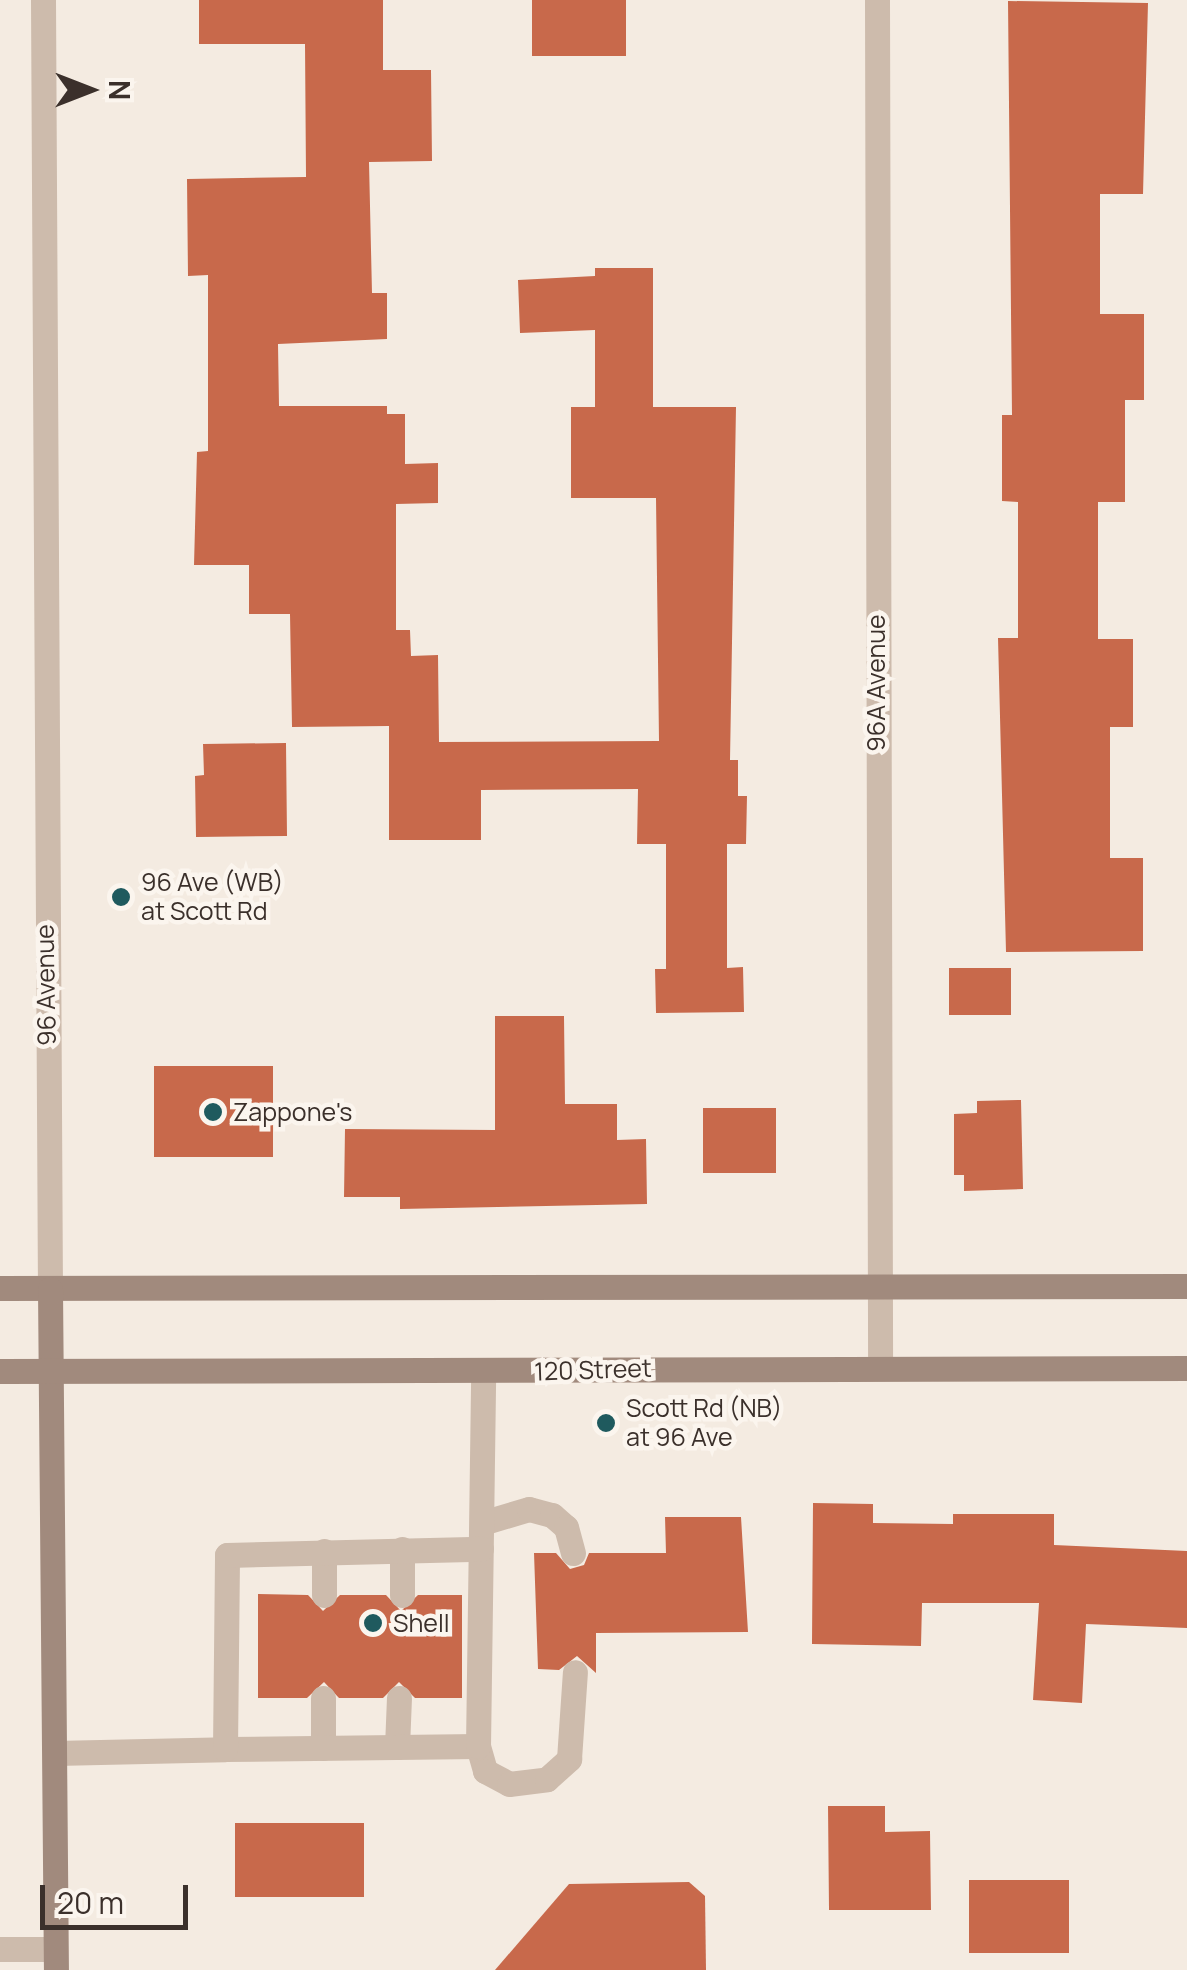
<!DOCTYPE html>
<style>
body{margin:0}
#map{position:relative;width:1187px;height:1970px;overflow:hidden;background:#f4ebe1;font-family:Manrope,sans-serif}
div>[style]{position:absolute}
.building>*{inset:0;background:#c8694b;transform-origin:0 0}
.service>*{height:25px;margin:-12.5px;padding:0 12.5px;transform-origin:12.5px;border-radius:12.5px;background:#cdbbac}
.minor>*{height:25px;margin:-12.5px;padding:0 12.5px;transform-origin:12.5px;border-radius:12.5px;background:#cdbbac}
.tertiary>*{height:25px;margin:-12.5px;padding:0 12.5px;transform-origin:12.5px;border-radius:12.5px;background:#cdbbac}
.secondary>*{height:25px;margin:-12.5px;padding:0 12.5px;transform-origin:12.5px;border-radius:12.5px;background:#a18a7d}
.dots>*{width:28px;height:28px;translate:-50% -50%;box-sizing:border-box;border:5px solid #fbf5ee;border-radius:50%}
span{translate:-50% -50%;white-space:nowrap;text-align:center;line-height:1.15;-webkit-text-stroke:9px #fbf5ee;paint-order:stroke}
.street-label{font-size:25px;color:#3b302b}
.poi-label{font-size:25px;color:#3b302b}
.left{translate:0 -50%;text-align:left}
.north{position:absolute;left:40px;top:40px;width:100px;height:100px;-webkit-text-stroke:8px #fbf5ee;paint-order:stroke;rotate:90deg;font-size:28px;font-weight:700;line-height:40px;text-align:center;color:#3b302b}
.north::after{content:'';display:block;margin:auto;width:35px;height:45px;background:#3b302b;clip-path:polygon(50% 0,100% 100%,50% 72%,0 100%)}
.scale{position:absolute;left:40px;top:1885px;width:148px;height:45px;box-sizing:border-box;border:5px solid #3b302b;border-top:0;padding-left:12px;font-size:30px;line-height:35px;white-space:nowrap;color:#3b302b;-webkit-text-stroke:8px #fbf5ee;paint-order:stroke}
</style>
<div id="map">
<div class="building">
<i style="clip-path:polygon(199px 0,383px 0,383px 70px,431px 70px,432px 161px,369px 162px,372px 293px,387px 293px,387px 339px,278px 344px,279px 406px,387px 406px,387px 414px,405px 414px,405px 464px,438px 463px,438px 503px,396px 504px,396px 630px,410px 630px,411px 656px,438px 655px,439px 742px,659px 741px,656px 498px,571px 498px,571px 407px,595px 407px,595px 330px,520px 333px,518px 280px,595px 276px,595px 268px,653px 268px,653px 407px,736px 407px,730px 760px,738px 760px,738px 796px,747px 796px,746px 844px,727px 844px,727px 968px,743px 967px,744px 1012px,656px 1013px,655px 969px,666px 969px,666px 844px,637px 844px,638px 789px,481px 790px,481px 840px,389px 840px,389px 726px,292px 727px,290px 614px,249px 614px,249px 565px,194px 565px,197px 452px,208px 451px,208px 275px,188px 276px,187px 179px,306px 177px,305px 44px,199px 44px)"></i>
<i style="left:532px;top:0;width:94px;height:56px"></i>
<i style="clip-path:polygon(1008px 1px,1148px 3px,1143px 194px,1100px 194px,1100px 314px,1144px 314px,1144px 400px,1125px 400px,1125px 502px,1098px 502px,1098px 639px,1133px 639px,1133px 727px,1110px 727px,1110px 858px,1143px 858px,1143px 951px,1006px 952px,998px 638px,1018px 638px,1018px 502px,1002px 501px,1002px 415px,1012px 415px)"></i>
<i style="clip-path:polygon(286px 743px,287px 836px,196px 837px,195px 776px,204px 775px,203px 744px)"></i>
<i style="left:1011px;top:968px;width:47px;height:62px;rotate:90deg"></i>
<i style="clip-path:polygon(495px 1016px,564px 1016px,565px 1104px,617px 1104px,617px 1140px,646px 1139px,647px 1204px,400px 1209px,400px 1197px,344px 1197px,345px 1129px,495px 1130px)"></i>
<i style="left:154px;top:1066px;width:119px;height:91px"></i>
<i style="clip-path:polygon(1021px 1100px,1023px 1189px,964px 1191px,964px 1175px,954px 1175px,954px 1114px,977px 1113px,977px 1101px)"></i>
<i style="left:703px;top:1108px;width:73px;height:65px"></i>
<i style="clip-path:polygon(813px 1503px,873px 1504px,873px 1523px,953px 1524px,953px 1514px,1054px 1514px,1054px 1545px,1187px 1551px,1187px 1628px,1086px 1624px,1082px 1703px,1033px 1700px,1039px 1603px,922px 1603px,921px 1646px,812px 1644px)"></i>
<i style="clip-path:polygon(665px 1517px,741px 1517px,748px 1632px,596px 1633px,596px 1673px,577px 1656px,559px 1670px,538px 1669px,534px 1553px,556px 1553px,570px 1569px,584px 1565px,589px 1553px,666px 1553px)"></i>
<i style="clip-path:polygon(258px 1594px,308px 1595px,323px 1611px,340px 1595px,386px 1595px,401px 1611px,418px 1595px,462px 1595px,462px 1698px,415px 1698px,399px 1682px,383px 1698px,339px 1698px,324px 1682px,307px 1698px,258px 1698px)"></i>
<i style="clip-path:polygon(828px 1806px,885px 1806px,885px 1832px,930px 1831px,931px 1910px,829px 1910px)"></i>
<i style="left:235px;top:1823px;width:129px;height:74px"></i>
<i style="left:969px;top:1880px;width:100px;height:73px"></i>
<i style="clip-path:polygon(689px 1882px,705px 1896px,706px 1970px,495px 1970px,569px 1884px)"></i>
</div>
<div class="service">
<i style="left:482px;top:1523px;width:49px;rotate:-16.6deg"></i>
<i style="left:529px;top:1509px;width:24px;rotate:15deg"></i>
<i style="left:552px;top:1515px;width:18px;rotate:41deg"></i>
<i style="left:566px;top:1527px;width:27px;rotate:75deg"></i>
<i style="left:402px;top:1549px;width:46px;rotate:90deg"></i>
<i style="left:324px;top:1551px;width:44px;rotate:90deg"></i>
<i style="left:323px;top:1698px;width:50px;rotate:90deg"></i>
<i style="left:478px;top:1746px;width:26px;rotate:74deg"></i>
<i style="left:485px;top:1771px;width:27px;rotate:28deg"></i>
<i style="left:509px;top:1784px;width:38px;rotate:-7deg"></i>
<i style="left:547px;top:1779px;width:30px;rotate:-42deg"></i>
<i style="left:569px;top:1759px;width:87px;rotate:-86.1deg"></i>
<i style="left:397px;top:1747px;width:49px;rotate:-87.7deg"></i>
<i style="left:225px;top:1749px;width:253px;rotate:-0.7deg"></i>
<i style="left:478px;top:1746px;width:373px;rotate:-89.2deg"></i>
<i style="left:55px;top:1753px;width:170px;rotate:-1.3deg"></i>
<i style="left:225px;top:1749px;width:194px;rotate:-89.4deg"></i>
<i style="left:227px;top:1555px;width:254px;rotate:-1.4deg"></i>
<i style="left:0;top:1949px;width:55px"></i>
</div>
<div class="minor">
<i style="left:877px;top:0;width:1366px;rotate:89.87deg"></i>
</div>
<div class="tertiary">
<i style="left:43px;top:0;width:1289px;rotate:89.69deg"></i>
</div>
<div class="secondary">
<i style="left:0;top:1288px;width:1187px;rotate:-0.1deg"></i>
<i style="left:50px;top:1289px;width:681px;rotate:89.5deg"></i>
<i style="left:0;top:1371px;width:1187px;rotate:-0.14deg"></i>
</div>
<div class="dots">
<i style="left:121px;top:897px;background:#1f5a5e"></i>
<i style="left:213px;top:1112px;background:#1f5a5e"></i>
<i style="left:606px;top:1423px;background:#1f5a5e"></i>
<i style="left:373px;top:1623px;background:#1f5a5e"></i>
</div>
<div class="street-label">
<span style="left:876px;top:683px;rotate:-90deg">96A Avenue</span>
<span style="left:46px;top:985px;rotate:-91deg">96 Avenue</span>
<span style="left:593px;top:1370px;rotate:-2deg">120 Street</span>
</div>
<div class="poi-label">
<span class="left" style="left:141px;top:897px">96 Ave (WB)<br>at Scott Rd</span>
<span class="left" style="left:233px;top:1112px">Zappone's</span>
<span class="left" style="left:626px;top:1423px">Scott Rd (NB)<br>at 96 Ave</span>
<span class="left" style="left:393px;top:1623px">Shell</span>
</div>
<div class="north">N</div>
<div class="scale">20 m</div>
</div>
